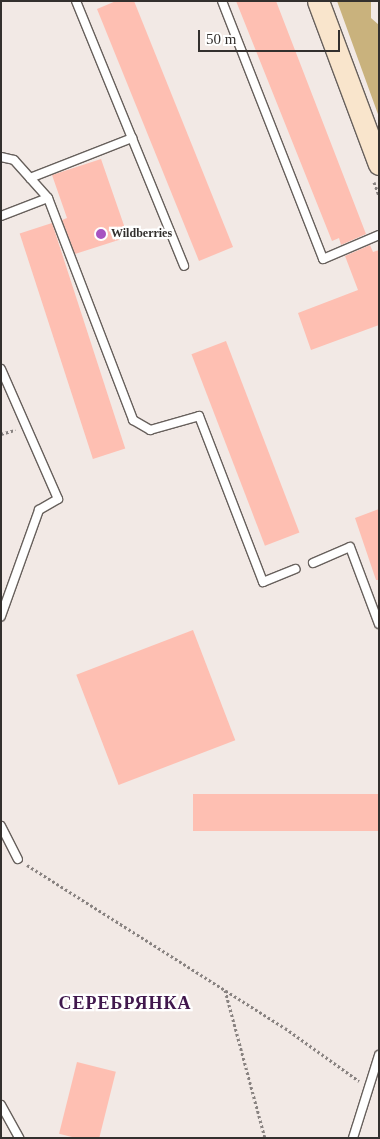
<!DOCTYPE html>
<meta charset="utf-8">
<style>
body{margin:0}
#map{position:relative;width:380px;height:1139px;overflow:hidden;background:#f2e9e5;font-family:Georgia,serif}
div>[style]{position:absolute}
.forest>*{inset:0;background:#c9b27d}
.building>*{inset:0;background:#febfb2;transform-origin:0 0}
.path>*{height:3px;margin-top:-1.5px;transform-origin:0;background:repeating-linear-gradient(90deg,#898381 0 2.5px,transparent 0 5px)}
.roads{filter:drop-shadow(1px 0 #67605c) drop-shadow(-1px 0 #67605c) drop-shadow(0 1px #67605c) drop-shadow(0 -1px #67605c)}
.lane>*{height:8px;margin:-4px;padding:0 4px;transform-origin:4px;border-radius:4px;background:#fff}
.secondary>*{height:21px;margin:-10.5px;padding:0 10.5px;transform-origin:10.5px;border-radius:10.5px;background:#f9e5cc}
.dots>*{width:14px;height:14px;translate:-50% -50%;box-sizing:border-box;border:2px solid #fff;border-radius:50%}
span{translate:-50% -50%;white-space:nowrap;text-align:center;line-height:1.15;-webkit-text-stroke:4.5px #fff;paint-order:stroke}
.poi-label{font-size:12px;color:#33302e;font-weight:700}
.left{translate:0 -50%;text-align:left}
.district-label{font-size:18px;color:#41184d;font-weight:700;letter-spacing:1px}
.frame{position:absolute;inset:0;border:2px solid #33302e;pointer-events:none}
.scale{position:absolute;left:198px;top:30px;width:142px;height:22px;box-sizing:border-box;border:2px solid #33302e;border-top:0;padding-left:6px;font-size:15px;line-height:18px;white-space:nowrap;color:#33302e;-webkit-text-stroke:4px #fff;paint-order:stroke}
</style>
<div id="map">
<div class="forest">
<i style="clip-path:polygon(337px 1px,371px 1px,371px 18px,379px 25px,379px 117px)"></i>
</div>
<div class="building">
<i style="clip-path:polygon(116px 1px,134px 1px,233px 247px,199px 261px,97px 9px)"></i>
<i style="clip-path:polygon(236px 1px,276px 1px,366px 234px,341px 245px,339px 238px,332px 241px)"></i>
<i style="clip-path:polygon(101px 159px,128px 237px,75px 254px,62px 220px,67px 218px,52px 175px)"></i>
<i style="left:52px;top:223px;width:237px;height:34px;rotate:72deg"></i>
<i style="clip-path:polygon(370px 245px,373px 252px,379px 250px,379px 325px,311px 350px,298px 313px,358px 290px,345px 256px)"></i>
<i style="left:226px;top:341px;width:205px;height:37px;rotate:69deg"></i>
<i style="clip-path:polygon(379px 509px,379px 580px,376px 580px,355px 518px)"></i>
<i style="left:193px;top:630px;width:118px;height:125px;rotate:69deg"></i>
<i style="left:379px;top:794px;width:37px;height:186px;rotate:90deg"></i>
<i style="left:77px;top:1062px;width:40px;height:74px;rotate:14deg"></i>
</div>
<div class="path">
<i style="left:374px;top:182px;width:15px;rotate:70deg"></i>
<i style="left:1px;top:434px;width:15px;rotate:-16deg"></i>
<i style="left:27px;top:865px;width:305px;rotate:32.3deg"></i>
<i style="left:285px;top:1028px;width:91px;rotate:35.6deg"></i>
<i style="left:225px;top:990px;width:153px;rotate:74.9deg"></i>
</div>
<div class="roads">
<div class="lane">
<i style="left:76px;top:1px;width:286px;rotate:67.8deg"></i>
<i style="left:222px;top:1px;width:277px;rotate:68.6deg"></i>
<i style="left:323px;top:259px;width:61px;rotate:-23.2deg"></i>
<i style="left:1px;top:157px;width:13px;rotate:13deg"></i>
<i style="left:14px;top:160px;width:51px;rotate:48.2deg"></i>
<i style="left:48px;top:198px;width:238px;rotate:69deg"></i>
<i style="left:133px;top:420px;width:20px;rotate:30deg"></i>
<i style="left:150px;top:430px;width:51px;rotate:-15.9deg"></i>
<i style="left:199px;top:416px;width:178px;rotate:68.9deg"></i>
<i style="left:263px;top:582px;width:35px;rotate:-22deg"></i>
<i style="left:30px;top:178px;width:110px;rotate:-21.4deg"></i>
<i style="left:1px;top:216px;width:50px;rotate:-21deg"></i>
<i style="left:1px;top:369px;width:142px;rotate:66.3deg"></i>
<i style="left:58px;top:499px;width:22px;rotate:150deg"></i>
<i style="left:39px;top:510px;width:113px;rotate:109.7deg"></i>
<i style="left:313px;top:563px;width:40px;rotate:-23.4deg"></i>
<i style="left:350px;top:547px;width:82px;rotate:69.4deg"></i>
<i style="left:1px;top:826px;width:37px;rotate:63deg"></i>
<i style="left:1px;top:1105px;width:38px;rotate:61deg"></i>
<i style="left:353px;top:1138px;width:87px;rotate:-72.6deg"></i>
</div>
<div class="secondary">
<i style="left:318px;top:1px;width:174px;rotate:69.5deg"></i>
</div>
</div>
<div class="dots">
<i style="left:101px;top:234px;background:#a753c1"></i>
</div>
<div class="poi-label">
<span class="left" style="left:111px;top:234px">Wildberries</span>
</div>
<div class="district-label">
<span style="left:125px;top:1003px">СЕРЕБРЯНКА</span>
</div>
<div class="frame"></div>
<div class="scale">50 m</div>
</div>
